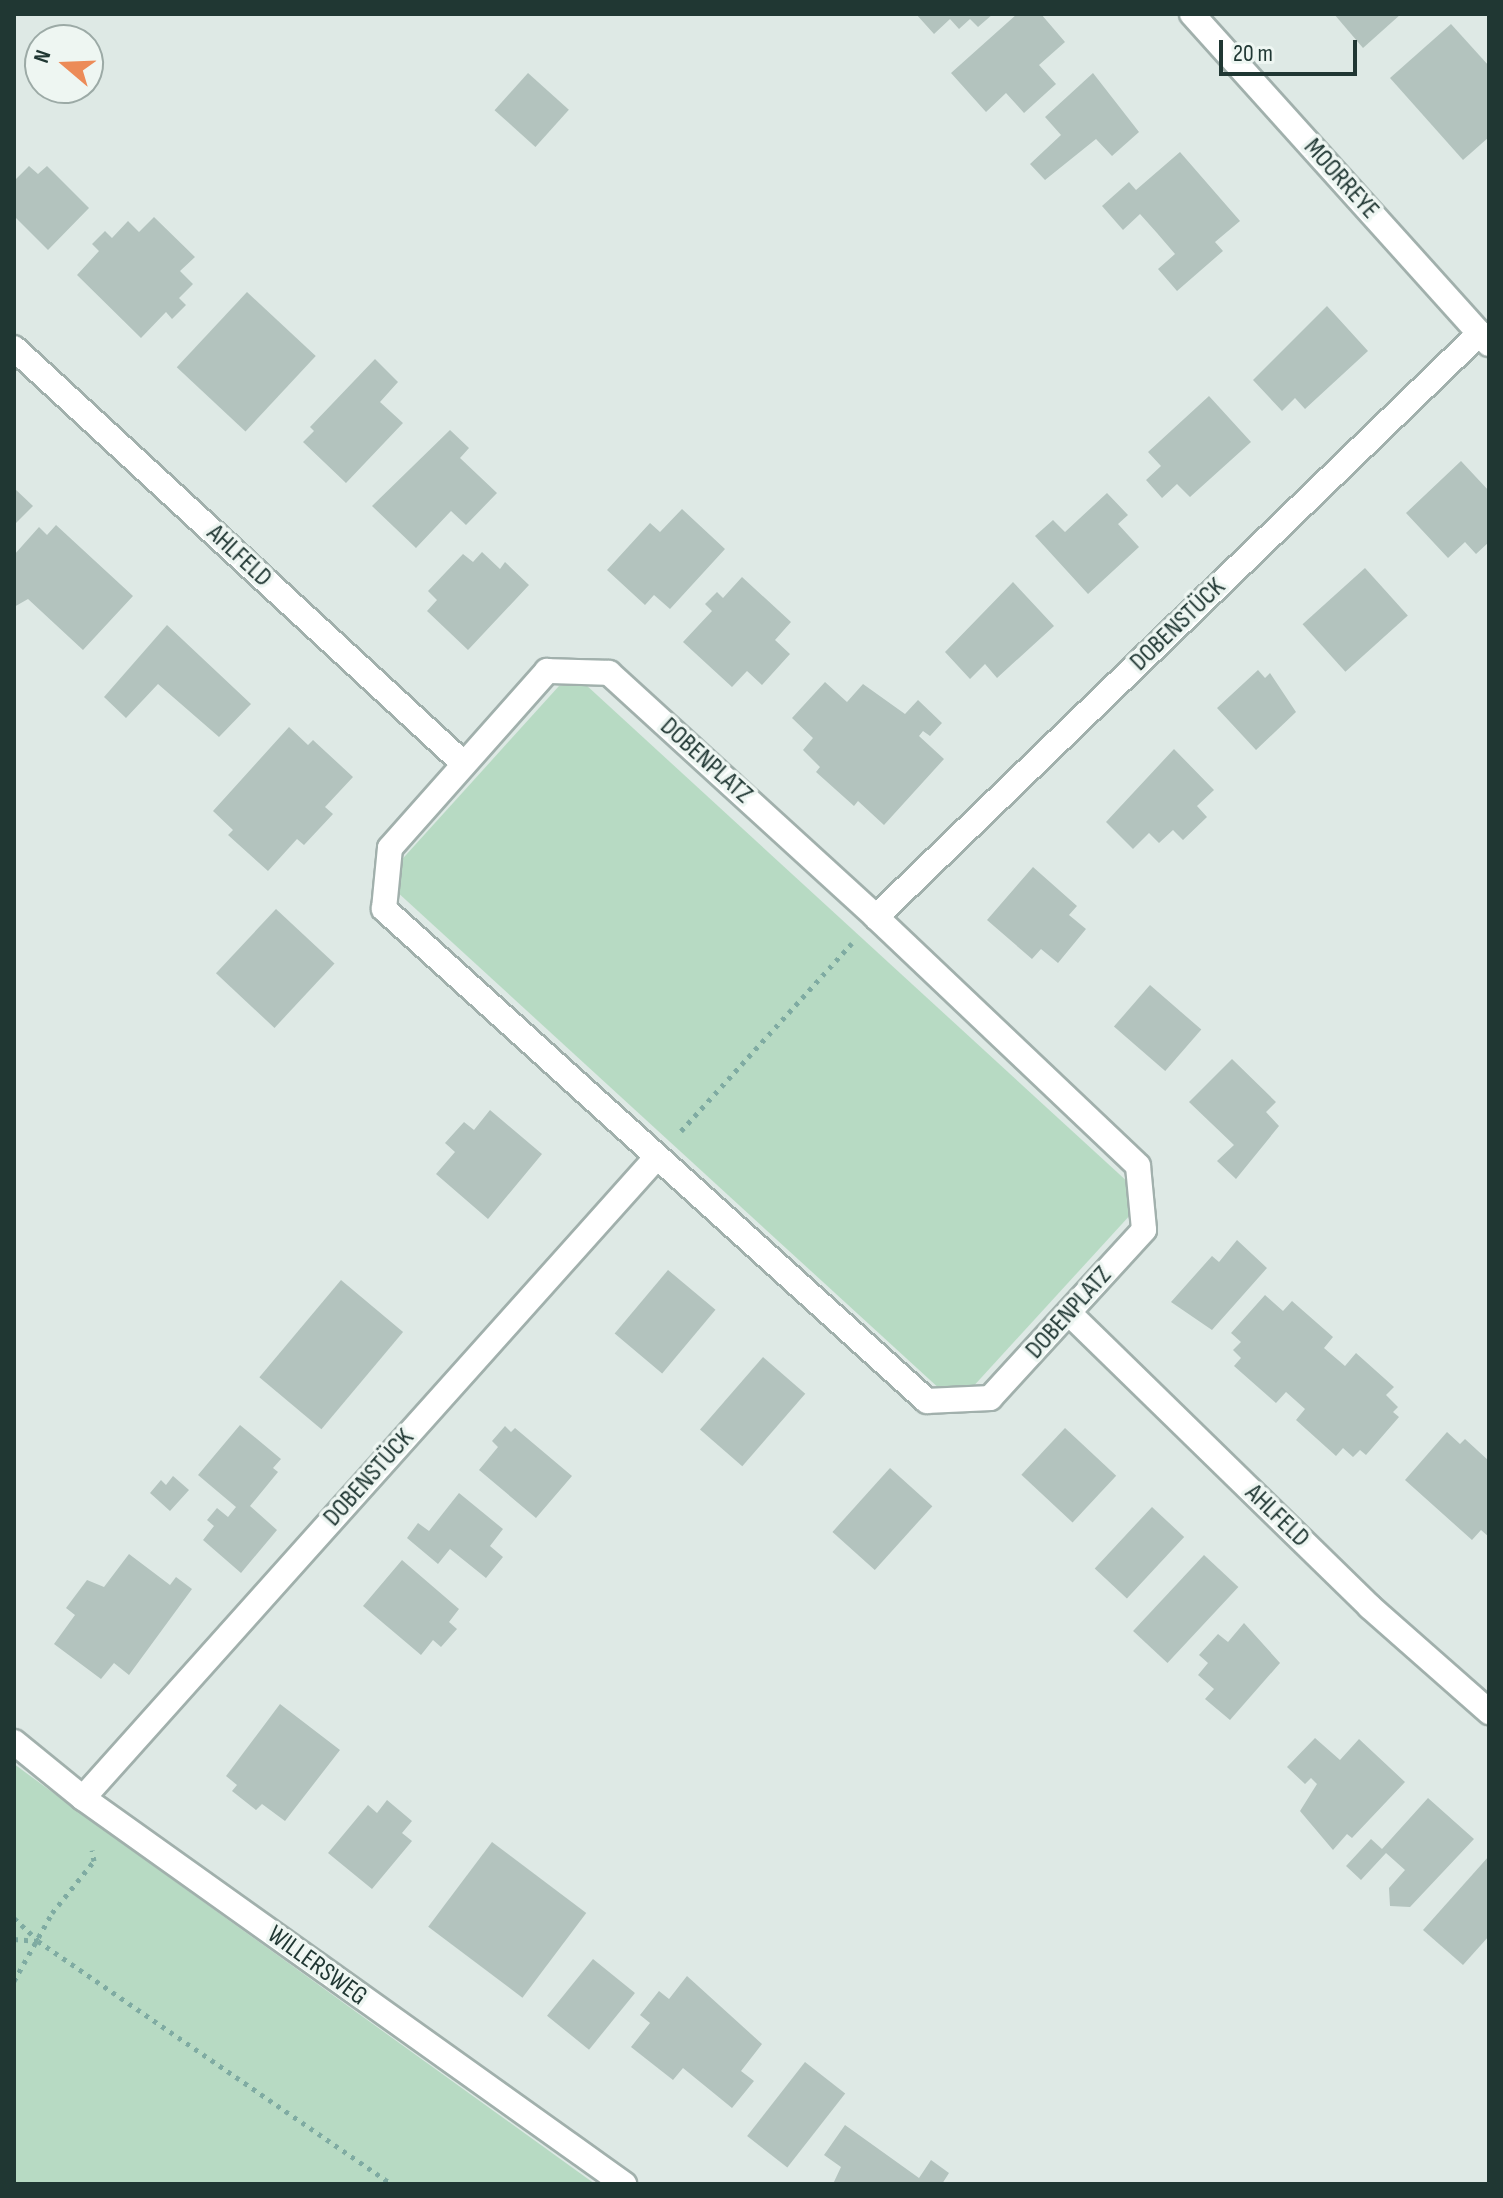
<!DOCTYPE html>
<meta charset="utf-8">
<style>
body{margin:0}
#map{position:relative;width:1503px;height:2198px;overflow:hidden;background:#dee9e5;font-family:"Sofia Sans Condensed",sans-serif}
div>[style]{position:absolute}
.green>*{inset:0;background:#b7dac3}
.building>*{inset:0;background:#b3c3be;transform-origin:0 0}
.path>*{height:5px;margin-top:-2.5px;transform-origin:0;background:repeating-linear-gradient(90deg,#7faba2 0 4px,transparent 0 10px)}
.roads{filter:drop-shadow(2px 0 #a1b0ac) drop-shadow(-2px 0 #a1b0ac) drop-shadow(0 2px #a1b0ac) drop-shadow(0 -2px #a1b0ac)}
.street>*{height:24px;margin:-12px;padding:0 12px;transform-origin:12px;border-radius:12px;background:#fff}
span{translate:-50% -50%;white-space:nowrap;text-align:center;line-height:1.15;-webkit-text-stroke:7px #eef6f2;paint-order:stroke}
.street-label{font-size:26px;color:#203733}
.frame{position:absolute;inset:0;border:16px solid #203733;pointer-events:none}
.north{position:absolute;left:24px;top:24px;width:80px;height:80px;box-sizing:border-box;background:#eef6f2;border:2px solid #9caaa6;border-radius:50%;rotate:289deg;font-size:22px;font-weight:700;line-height:32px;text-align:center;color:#203733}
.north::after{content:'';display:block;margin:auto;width:28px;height:36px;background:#ec8b58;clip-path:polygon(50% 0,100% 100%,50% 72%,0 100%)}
.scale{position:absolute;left:1219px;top:40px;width:138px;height:36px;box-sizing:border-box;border:4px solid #203733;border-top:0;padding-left:10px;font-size:24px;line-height:28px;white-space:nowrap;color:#203733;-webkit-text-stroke:6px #eef6f2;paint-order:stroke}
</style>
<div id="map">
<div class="green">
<i style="clip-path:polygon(585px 684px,1130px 1184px,1132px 1213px,970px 1390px,942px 1391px,395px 890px,396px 866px,559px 686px)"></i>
<i style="clip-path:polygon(14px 1764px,112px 1836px,595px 2184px,14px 2184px)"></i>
</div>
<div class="building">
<i style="clip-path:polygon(916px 14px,993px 14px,978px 27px,970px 19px,959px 29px,950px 19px,934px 34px)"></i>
<i style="clip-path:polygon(1017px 14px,1041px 14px,1065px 42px,1039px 65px,1056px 84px,1024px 113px,1006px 93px,986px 112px,951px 73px)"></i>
<i style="clip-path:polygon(1334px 14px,1401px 14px,1363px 48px)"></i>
<i style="clip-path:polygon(1451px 24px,1489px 66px,1489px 137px,1463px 160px,1390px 78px)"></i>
<i style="left:528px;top:73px;width:55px;height:50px;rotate:42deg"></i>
<i style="clip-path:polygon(1093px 73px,1139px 132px,1112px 156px,1096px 139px,1045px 180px,1030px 164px,1061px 135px,1045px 117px)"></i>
<i style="clip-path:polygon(1180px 152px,1240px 221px,1215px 242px,1223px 251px,1177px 291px,1158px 269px,1175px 254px,1157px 233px,1140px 214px,1123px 230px,1102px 206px,1129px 182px,1136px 190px)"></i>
<i style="clip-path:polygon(29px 166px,38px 174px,47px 166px,89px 208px,48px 250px,14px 216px,14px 181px)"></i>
<i style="clip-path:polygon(154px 217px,195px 257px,180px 271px,193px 284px,179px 298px,186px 305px,172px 319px,166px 312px,141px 338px,77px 275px,99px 251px,92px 244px,105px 231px,112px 238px,128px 221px,139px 232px)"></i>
<i style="left:247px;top:292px;width:94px;height:103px;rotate:43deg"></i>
<i style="clip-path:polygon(1327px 306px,1368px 351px,1305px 409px,1295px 398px,1282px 411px,1253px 380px)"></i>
<i style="clip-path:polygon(375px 359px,398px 382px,380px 402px,403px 423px,346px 483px,303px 442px,314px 431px,310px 427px)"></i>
<i style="clip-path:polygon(1209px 396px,1251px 442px,1190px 497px,1177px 484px,1162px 498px,1146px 480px,1161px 466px,1148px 452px)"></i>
<i style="clip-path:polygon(450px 430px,469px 448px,460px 458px,497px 493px,466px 525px,451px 511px,416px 548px,372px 506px)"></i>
<i style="clip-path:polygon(1461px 461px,1489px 491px,1489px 542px,1476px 554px,1465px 542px,1448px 558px,1406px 513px)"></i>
<i style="clip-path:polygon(14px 488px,33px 506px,14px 525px)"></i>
<i style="clip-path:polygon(1107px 493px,1128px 515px,1118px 524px,1139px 547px,1088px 594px,1035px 536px,1053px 520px,1065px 532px)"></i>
<i style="clip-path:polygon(682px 509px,725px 549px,670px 609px,654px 595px,645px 605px,607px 570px,650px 523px,660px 532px)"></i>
<i style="clip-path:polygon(56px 525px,133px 596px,83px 650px,28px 599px,14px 607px,14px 555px,39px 527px,47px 535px)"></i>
<i style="clip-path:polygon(482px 552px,500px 569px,505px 562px,529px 585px,468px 650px,427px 611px,437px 600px,428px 591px,463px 554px,473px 562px)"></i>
<i style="left:1365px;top:568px;width:64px;height:84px;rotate:48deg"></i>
<i style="clip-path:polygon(742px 577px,791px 622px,775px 640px,790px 654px,762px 685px,747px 671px,732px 687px,683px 642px,712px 611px,705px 604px,717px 592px,723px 598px)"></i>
<i style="clip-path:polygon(1013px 582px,1054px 626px,997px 678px,985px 664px,970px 679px,945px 652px)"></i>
<i style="clip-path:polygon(167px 625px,251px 704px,219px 737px,158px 684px,126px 718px,104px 697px)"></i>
<i style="clip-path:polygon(1258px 670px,1265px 678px,1270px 673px,1296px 712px,1256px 750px,1217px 708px)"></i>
<i style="clip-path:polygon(825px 682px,847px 702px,863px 684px,905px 714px,918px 700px,942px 723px,930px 736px,923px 731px,919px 736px,944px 759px,884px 825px,858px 801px,854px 806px,816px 772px,820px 767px,803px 750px,813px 738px,792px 718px)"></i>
<i style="clip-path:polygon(289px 727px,308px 745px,313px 740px,353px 777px,325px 807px,333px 814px,304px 845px,297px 839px,268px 871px,228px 835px,233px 830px,213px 811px)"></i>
<i style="clip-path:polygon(1174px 749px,1214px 790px,1197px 806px,1207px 817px,1183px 840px,1173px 830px,1159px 843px,1149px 833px,1133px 849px,1106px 822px)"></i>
<i style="clip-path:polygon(1033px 867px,1077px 906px,1069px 915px,1086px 929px,1058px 963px,1041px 949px,1032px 959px,987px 920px)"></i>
<i style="left:276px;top:909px;width:80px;height:88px;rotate:43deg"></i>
<i style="left:1150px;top:985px;width:68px;height:55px;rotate:41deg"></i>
<i style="clip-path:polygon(1232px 1059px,1276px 1102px,1266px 1112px,1279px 1126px,1236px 1179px,1217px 1161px,1234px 1145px,1189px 1102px)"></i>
<i style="clip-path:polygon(490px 1110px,542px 1154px,488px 1219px,436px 1174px,455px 1152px,445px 1143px,464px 1122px,474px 1130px)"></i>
<i style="clip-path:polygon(1237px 1240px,1267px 1268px,1212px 1330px,1171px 1302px,1212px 1256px,1219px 1262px)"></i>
<i style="left:668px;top:1270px;width:62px;height:83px;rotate:40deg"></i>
<i style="left:341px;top:1280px;width:81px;height:127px;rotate:40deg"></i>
<i style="clip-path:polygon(1265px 1295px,1283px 1311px,1292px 1301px,1333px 1337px,1324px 1348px,1345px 1366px,1356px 1353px,1394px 1387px,1386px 1395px,1398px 1407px,1393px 1412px,1399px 1417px,1366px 1455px,1360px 1450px,1353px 1457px,1343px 1448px,1336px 1456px,1296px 1420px,1305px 1409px,1286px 1392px,1276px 1403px,1234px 1366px,1241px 1358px,1233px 1350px,1241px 1342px,1231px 1333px)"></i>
<i style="left:763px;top:1357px;width:56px;height:96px;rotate:41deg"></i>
<i style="clip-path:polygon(240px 1425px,281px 1459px,273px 1468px,278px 1472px,250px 1506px,277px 1530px,241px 1573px,203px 1540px,214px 1526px,207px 1520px,217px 1508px,228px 1517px,236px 1507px,198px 1475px)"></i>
<i style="clip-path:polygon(505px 1426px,511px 1432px,515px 1428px,572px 1476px,536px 1518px,479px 1470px,498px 1447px,492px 1441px)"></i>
<i style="left:1065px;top:1428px;width:70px;height:64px;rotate:43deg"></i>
<i style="clip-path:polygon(1447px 1432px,1460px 1444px,1465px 1439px,1489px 1461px,1489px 1537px,1481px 1530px,1472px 1540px,1405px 1480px)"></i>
<i style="left:890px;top:1468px;width:57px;height:86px;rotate:42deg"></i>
<i style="clip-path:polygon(173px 1476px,189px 1490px,170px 1511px,150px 1493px,161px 1480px,166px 1485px)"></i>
<i style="clip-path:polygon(459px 1493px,503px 1529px,490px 1546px,503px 1557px,486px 1578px,450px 1549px,438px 1564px,407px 1538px,418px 1523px,429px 1531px)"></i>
<i style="left:1152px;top:1507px;width:44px;height:84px;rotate:43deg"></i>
<i style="clip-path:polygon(129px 1554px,170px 1585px,176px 1577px,192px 1589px,129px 1675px,114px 1663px,101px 1679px,54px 1644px,75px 1615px,66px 1608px,87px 1580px,104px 1587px)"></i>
<i style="left:1204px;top:1555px;width:47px;height:104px;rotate:43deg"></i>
<i style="clip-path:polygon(402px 1560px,459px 1609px,449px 1622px,457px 1629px,441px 1647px,433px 1640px,421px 1655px,363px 1606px)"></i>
<i style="clip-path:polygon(1244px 1623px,1280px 1663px,1230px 1720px,1205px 1699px,1214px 1689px,1198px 1675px,1208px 1663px,1199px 1655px,1218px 1634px,1228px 1642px)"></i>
<i style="clip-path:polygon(280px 1704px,340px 1750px,285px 1821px,262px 1804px,256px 1810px,232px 1791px,237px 1785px,226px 1776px)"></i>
<i style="clip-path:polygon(1315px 1738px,1340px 1760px,1359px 1739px,1405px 1782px,1352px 1838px,1347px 1834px,1333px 1850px,1300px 1811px,1317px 1784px,1311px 1778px,1305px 1784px,1287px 1767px)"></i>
<i style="clip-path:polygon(1428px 1798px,1474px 1839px,1410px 1907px,1390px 1906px,1389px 1888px,1405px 1870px,1386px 1853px,1361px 1880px,1346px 1866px,1371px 1839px,1382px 1849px)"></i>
<i style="clip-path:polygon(387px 1800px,412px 1821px,402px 1833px,412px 1841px,372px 1889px,328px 1853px,368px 1805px,377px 1813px)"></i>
<i style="left:492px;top:1842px;width:118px;height:106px;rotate:37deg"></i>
<i style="clip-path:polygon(1489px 1856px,1489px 1936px,1463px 1965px,1423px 1930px)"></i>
<i style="left:593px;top:1959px;width:54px;height:73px;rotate:39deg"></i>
<i style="clip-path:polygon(687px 1976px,762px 2044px,741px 2071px,754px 2081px,732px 2108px,683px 2068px,673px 2080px,631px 2047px,650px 2023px,640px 2015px,659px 1991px,669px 1999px)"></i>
<i style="left:805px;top:2062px;width:51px;height:94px;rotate:38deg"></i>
<i style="clip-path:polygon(845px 2125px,919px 2178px,931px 2160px,949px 2173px,942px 2184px,833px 2184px,841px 2167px,824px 2155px)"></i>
</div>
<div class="path">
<i style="left:681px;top:1131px;width:254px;rotate:-47.7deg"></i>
<i style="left:14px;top:1918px;width:33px;rotate:43deg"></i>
<i style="left:14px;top:1939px;width:24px;rotate:5deg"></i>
<i style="left:38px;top:1941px;width:429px;rotate:34.5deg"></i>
<i style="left:14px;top:1981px;width:78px;rotate:-60.8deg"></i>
<i style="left:52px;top:1913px;width:67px;rotate:-51.1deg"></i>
<i style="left:94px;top:1861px;width:11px;rotate:-100deg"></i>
</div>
<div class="roads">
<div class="street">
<i style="left:1192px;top:14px;width:444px;rotate:48deg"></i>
<i style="left:14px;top:348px;width:611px;rotate:42.75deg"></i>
<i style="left:547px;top:671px;width:62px;rotate:1.8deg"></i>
<i style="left:609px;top:673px;width:362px;rotate:42.4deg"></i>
<i style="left:876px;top:917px;width:361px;rotate:43.5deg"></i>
<i style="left:1138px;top:1166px;width:64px;rotate:84.6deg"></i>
<i style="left:1144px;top:1230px;width:228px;rotate:132.5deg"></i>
<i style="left:990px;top:1398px;width:63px;rotate:177.3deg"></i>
<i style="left:927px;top:1401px;width:733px;rotate:-137.82deg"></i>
<i style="left:384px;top:909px;width:61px;rotate:-84.4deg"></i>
<i style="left:390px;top:848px;width:237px;rotate:-48.4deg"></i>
<i style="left:876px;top:917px;width:840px;rotate:-44.04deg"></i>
<i style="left:1070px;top:1314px;width:419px;rotate:44.3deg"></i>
<i style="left:1370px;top:1607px;width:159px;rotate:41.4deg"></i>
<i style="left:14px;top:1742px;width:89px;rotate:39.1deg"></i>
<i style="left:83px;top:1798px;width:665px;rotate:35.51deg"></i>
<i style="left:83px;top:1798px;width:859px;rotate:-48.16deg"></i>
</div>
</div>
<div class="street-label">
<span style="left:1341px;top:179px;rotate:48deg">MOORREYE</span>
<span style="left:239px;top:556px;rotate:43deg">AHLFELD</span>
<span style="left:1178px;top:625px;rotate:-44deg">DOBENSTÜCK</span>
<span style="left:706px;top:761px;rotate:42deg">DOBENPLATZ</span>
<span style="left:1069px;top:1313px;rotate:-48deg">DOBENPLATZ</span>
<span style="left:369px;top:1478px;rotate:-48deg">DOBENSTÜCK</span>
<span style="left:1277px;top:1516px;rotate:44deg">AHLFELD</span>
<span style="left:317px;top:1966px;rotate:36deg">WILLERSWEG</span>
</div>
<div class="frame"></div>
<div class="north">N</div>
<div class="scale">20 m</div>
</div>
